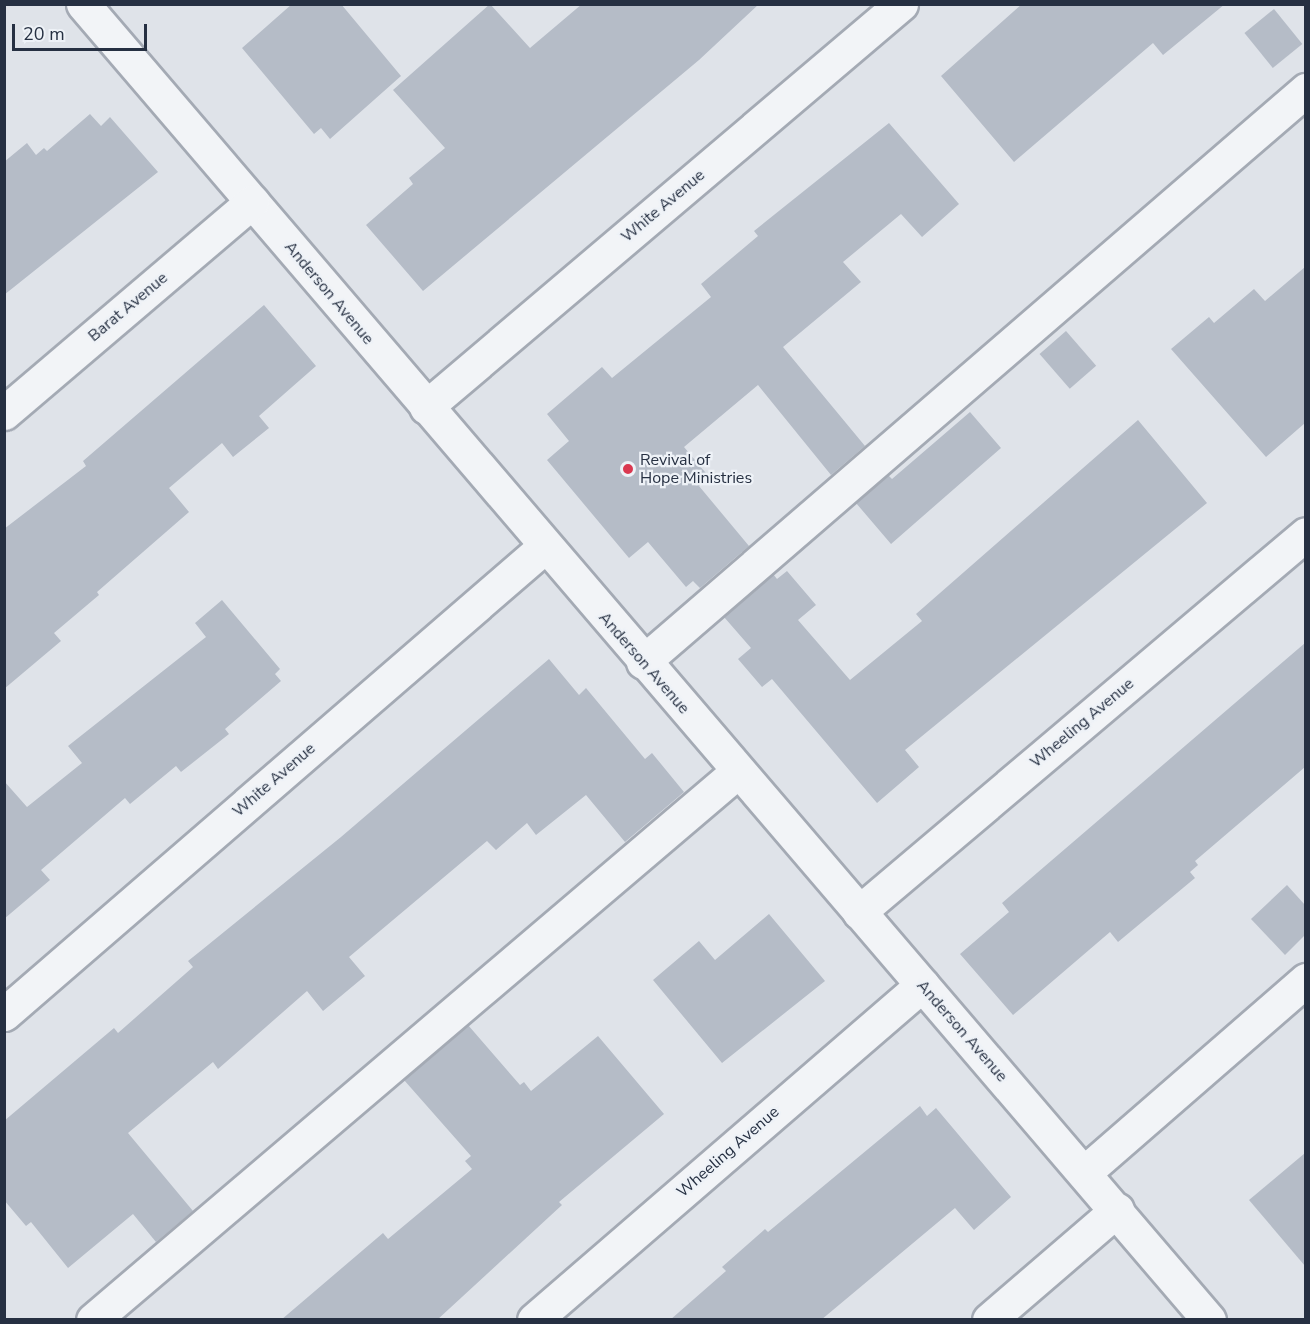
<!DOCTYPE html>
<style>
body{margin:0}
#map{position:relative;width:1310px;height:1324px;overflow:hidden;background:#dfe3e9;font-family:"Nunito Sans",sans-serif}
div>[style]{position:absolute}
.building>*{inset:0;background:#b5bcc7;transform-origin:0 0}
.roads{filter:drop-shadow(2px 0 #a4aab4) drop-shadow(-2px 0 #a4aab4) drop-shadow(0 2px #a4aab4) drop-shadow(0 -2px #a4aab4)}
.minor>*{height:33px;margin:-16.5px;padding:0 16.5px;transform-origin:16.5px;border-radius:16.5px;background:#f2f4f7}
.dots>*{width:16px;height:16px;translate:-50% -50%;box-sizing:border-box;border:3px solid #eef2f7;border-radius:50%}
span{translate:-50% -50%;white-space:nowrap;text-align:center;line-height:1.15;-webkit-text-stroke:4.5px #eef2f7;paint-order:stroke}
.street-label{font-size:16px;color:#263042}
.poi-label{font-size:16px;color:#263042}
.left{translate:0 -50%;text-align:left}
.frame{position:absolute;inset:0;border:6px solid #263042;pointer-events:none}
.scale{position:absolute;left:12px;top:24px;width:135px;height:27px;box-sizing:border-box;border:3px solid #263042;border-top:0;padding-left:8px;font-size:18px;line-height:21px;white-space:nowrap;color:#263042;-webkit-text-stroke:4px #eef2f7;paint-order:stroke}
</style>
<div id="map">
<div class="building">
<i style="clip-path:polygon(292px 4px,341px 4px,401px 76px,330px 139px,321px 128px,314px 134px,242px 48px)"></i>
<i style="clip-path:polygon(490px 4px,530px 48px,582px 4px,759px 4px,699px 60px,423px 291px,366px 225px,413px 184px,409px 178px,445px 148px,393px 90px)"></i>
<i style="clip-path:polygon(1022px 4px,1225px 4px,1163px 55px,1153px 43px,1014px 162px,941px 76px)"></i>
<i style="left:1274px;top:9px;width:45px;height:38px;rotate:51deg"></i>
<i style="clip-path:polygon(90px 114px,101px 126px,110px 117px,158px 172px,4px 295px,4px 162px,27px 143px,36px 155px,44px 148px,47px 151px)"></i>
<i style="clip-path:polygon(889px 123px,959px 204px,922px 237px,901px 214px,843px 262px,861px 282px,783px 347px,865px 446px,831px 475px,758px 385px,684px 447px,710px 478px,699px 486px,749px 546px,700px 588px,693px 581px,686px 587px,648px 542px,629px 558px,547px 460px,569px 441px,547px 414px,602px 367px,612px 378px,711px 297px,701px 284px,758px 236px,754px 231px)"></i>
<i style="clip-path:polygon(1305px 267px,1305px 423px,1266px 457px,1171px 349px,1209px 317px,1214px 323px,1254px 289px,1265px 301px)"></i>
<i style="clip-path:polygon(264px 305px,316px 366px,259px 416px,269px 428px,233px 457px,222px 443px,169px 488px,189px 512px,97px 592px,99px 595px,54px 633px,61px 641px,4px 689px,4px 529px,86px 466px,83px 461px)"></i>
<i style="left:1066px;top:331px;width:46px;height:35px;rotate:49deg"></i>
<i style="clip-path:polygon(970px 412px,1001px 448px,891px 544px,856px 503px,888px 475px,892px 479px)"></i>
<i style="clip-path:polygon(1138px 420px,1207px 503px,905px 750px,919px 767px,877px 803px,772px 679px,762px 687px,738px 659px,751px 648px,724px 617px,773px 574px,777px 579px,787px 571px,816px 605px,798px 620px,850px 680px,922px 621px,916px 614px)"></i>
<i style="clip-path:polygon(222px 600px,280px 669px,275px 674px,281px 681px,225px 729px,229px 734px,181px 772px,176px 766px,130px 804px,125px 798px,41px 870px,50px 880px,4px 919px,4px 781px,27px 807px,82px 763px,68px 746px,206px 637px,195px 623px)"></i>
<i style="clip-path:polygon(1305px 643px,1305px 767px,1195px 861px,1198px 865px,1190px 872px,1195px 878px,1118px 942px,1110px 932px,1013px 1015px,960px 954px,1009px 912px,1002px 903px)"></i>
<i style="clip-path:polygon(549px 659px,579px 695px,586px 688px,645px 759px,652px 753px,684px 792px,625px 842px,586px 795px,536px 835px,527px 823px,496px 850px,487px 841px,349px 957px,365px 976px,323px 1011px,307px 991px,218px 1069px,213px 1062px,128px 1133px,193px 1211px,156px 1242px,133px 1214px,68px 1268px,31px 1222px,26px 1226px,4px 1200px,4px 1121px,114px 1028px,118px 1033px,193px 967px,188px 961px,203px 949px,341px 837px)"></i>
<i style="clip-path:polygon(1287px 885px,1305px 905px,1305px 935px,1285px 955px,1251px 919px)"></i>
<i style="clip-path:polygon(769px 914px,825px 981px,722px 1063px,653px 980px,699px 941px,715px 960px)"></i>
<i style="clip-path:polygon(468px 1025px,520px 1085px,524px 1082px,531px 1091px,598px 1036px,664px 1114px,559px 1202px,562px 1205px,437px 1320px,281px 1320px,383px 1233px,388px 1239px,472px 1169px,465px 1161px,471px 1156px,404px 1080px)"></i>
<i style="clip-path:polygon(920px 1106px,927px 1116px,936px 1108px,1011px 1197px,974px 1230px,955px 1208px,821px 1320px,670px 1320px,726px 1271px,722px 1267px,765px 1229px,768px 1232px)"></i>
<i style="clip-path:polygon(1305px 1153px,1305px 1266px,1249px 1200px)"></i>
</div>
<div class="roads">
<div class="minor">
<i style="left:83px;top:4px;width:1732px;rotate:49.45deg"></i>
<i style="left:426px;top:407px;width:623px;rotate:-40.31deg"></i>
<i style="left:4px;top:413px;width:326px;rotate:-40.4deg"></i>
<i style="left:643px;top:662px;width:876px;rotate:-40.79deg"></i>
<i style="left:859px;top:912px;width:585px;rotate:-40.22deg"></i>
<i style="left:4px;top:1014px;width:714px;rotate:-40.85deg"></i>
<i style="left:1085px;top:1172px;width:293px;rotate:-41deg"></i>
<i style="left:93px;top:1320px;width:847px;rotate:-40.4deg"></i>
<i style="left:534px;top:1320px;width:513px;rotate:-40.81deg"></i>
<i style="left:989px;top:1320px;width:169px;rotate:-40.7deg"></i>
</div>
</div>
<div class="dots">
<i style="left:628px;top:469px;background:#da3850"></i>
</div>
<div class="street-label">
<span style="left:663px;top:206px;rotate:-40deg">White Avenue</span>
<span style="left:329px;top:293px;rotate:50deg">Anderson Avenue</span>
<span style="left:128px;top:307px;rotate:-40deg">Barat Avenue</span>
<span style="left:644px;top:663px;rotate:49deg">Anderson Avenue</span>
<span style="left:1082px;top:723px;rotate:-40deg">Wheeling Avenue</span>
<span style="left:274px;top:780px;rotate:-41deg">White Avenue</span>
<span style="left:962px;top:1031px;rotate:49deg">Anderson Avenue</span>
<span style="left:728px;top:1152px;rotate:-41deg">Wheeling Avenue</span>
</div>
<div class="poi-label">
<span class="left" style="left:640px;top:469px">Revival of<br>Hope Ministries</span>
</div>
<div class="frame"></div>
<div class="scale">20 m</div>
</div>
